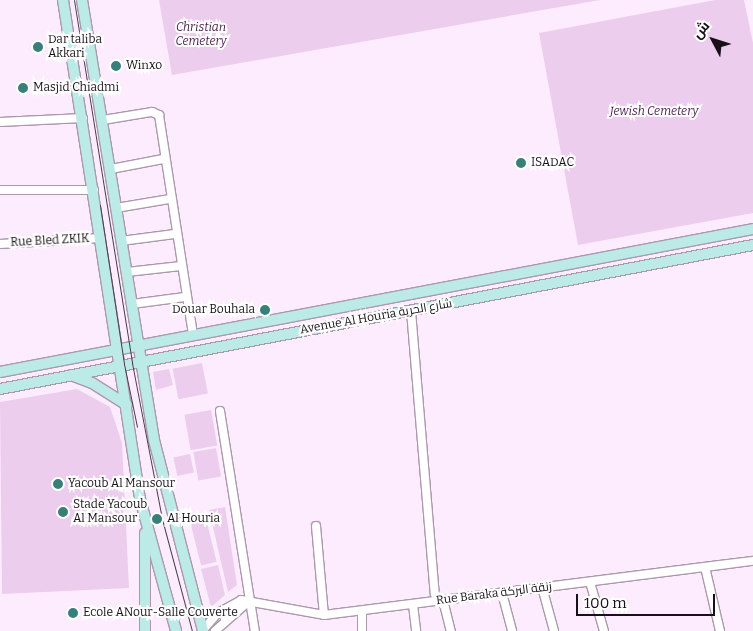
<!DOCTYPE html>
<meta charset="utf-8">
<style>
body{margin:0}
#map{position:relative;width:753px;height:631px;overflow:hidden;background:#fdecfe;font-family:Bitter,Cairo,serif}
div>[style]{position:absolute}
.green>*{inset:0;background:#eccdee;transform-origin:0 0}
.roads{filter:drop-shadow(1px 0 #ab98ad) drop-shadow(-1px 0 #ab98ad) drop-shadow(0 1px #ab98ad) drop-shadow(0 -1px #ab98ad)}
.street>*{height:8px;margin:-4px;padding:0 4px;transform-origin:4px;border-radius:4px;background:#fff}
.secondary>*{height:10px;margin:-5px;padding:0 5px;transform-origin:5px;border-radius:5px;background:#bbeae7}
.tram>*{height:1px;margin:-0.5px;padding:0 0.5px;transform-origin:0.5px;border-radius:0.5px;background:#473e48}
.dots>*{width:14px;height:14px;translate:-50% -50%;box-sizing:border-box;border:2px solid #fff;border-radius:50%}
span{translate:-50% -50%;white-space:nowrap;text-align:center;line-height:1.15;-webkit-text-stroke:4px #fff;paint-order:stroke}
.park-label{font-size:12px;color:#481c4c;font-style:italic}
.poi-label{font-size:12px;color:#171018}
.left{translate:0 -50%;text-align:left}
.right{translate:-100% -50%;text-align:right}
.street-label{font-size:12px;color:#171018}
.north{position:absolute;left:688px;top:15px;width:50px;height:50px;-webkit-text-stroke:4px #fff;paint-order:stroke;rotate:310deg;font-size:14px;font-weight:700;line-height:20px;text-align:center;color:#171018}
.north::after{content:'';display:block;margin:auto;width:18px;height:22px;background:#171018;clip-path:polygon(50% 0,100% 100%,50% 72%,0 100%)}
.scale{position:absolute;left:576px;top:594px;width:139px;height:22px;box-sizing:border-box;border:2px solid #171018;border-top:0;padding-left:6px;font-size:15px;line-height:18px;white-space:nowrap;color:#171018;-webkit-text-stroke:4px #fff;paint-order:stroke}
</style>
<div id="map">
<div class="green">
<i style="clip-path:polygon(159px 0,600px 0,172px 75px)"></i>
<i style="clip-path:polygon(715px 0,744px 0,753px 43px,753px 213px,578px 245px,539px 33px)"></i>
<i style="left:202px;top:363px;width:31px;height:30px;rotate:79deg"></i>
<i style="clip-path:polygon(169px 369px,173px 385px,156px 390px,153px 372px)"></i>
<i style="clip-path:polygon(77px 389px,110px 407px,122px 443px,129px 588px,2px 594px,0 402px)"></i>
<i style="left:211px;top:410px;width:36px;height:27px;rotate:80deg"></i>
<i style="left:216px;top:448px;width:29px;height:23px;rotate:80deg"></i>
<i style="left:190px;top:454px;width:19px;height:17px;rotate:78deg"></i>
<i style="clip-path:polygon(225px 507px,237px 585px,228px 592px,209px 510px)"></i>
<i style="left:206px;top:519px;width:44px;height:16px;rotate:76deg"></i>
<i style="clip-path:polygon(218px 565px,225px 595px,211px 607px,201px 569px)"></i>
</div>
<div class="roads">
<div class="street">
<i style="left:103px;top:120px;width:50px;rotate:-9.3deg"></i>
<i style="left:152px;top:112px;width:8px;rotate:23deg"></i>
<i style="left:159px;top:115px;width:223px;rotate:81.2deg"></i>
<i style="left:0;top:122px;width:83px;rotate:-2.8deg"></i>
<i style="left:111px;top:169px;width:53px;rotate:-10.9deg"></i>
<i style="left:0;top:190px;width:94px"></i>
<i style="left:116px;top:208px;width:55px;rotate:-9.5deg"></i>
<i style="left:121px;top:241px;width:54px;rotate:-7.4deg"></i>
<i style="left:0;top:244px;width:101px;rotate:-3.4deg"></i>
<i style="left:127px;top:272px;width:54px;rotate:-6.3deg"></i>
<i style="left:132px;top:304px;width:53px;rotate:-7.5deg"></i>
<i style="left:411px;top:311px;width:284px;rotate:85.2deg"></i>
<i style="left:220px;top:411px;width:223px;rotate:81deg"></i>
<i style="left:316px;top:526px;width:89px;rotate:84.9deg"></i>
<i style="left:705px;top:567px;width:66px;rotate:76.8deg"></i>
<i style="left:590px;top:582px;width:51px;rotate:74.1deg"></i>
<i style="left:542px;top:587px;width:46px;rotate:74.7deg"></i>
<i style="left:502px;top:593px;width:39px;rotate:75deg"></i>
<i style="left:443px;top:600px;width:32px;rotate:76deg"></i>
<i style="left:413px;top:605px;width:26px;rotate:83deg"></i>
<i style="left:362px;top:612px;width:19px;rotate:90deg"></i>
<i style="left:203px;top:630px;width:23px;rotate:-49deg"></i>
<i style="left:218px;top:613px;width:26px;rotate:-29deg"></i>
<i style="left:241px;top:600px;width:84px;rotate:10.2deg"></i>
<i style="left:324px;top:615px;width:432px;rotate:-7.2deg"></i>
<i style="left:215px;top:631px;width:45px;rotate:-41.4deg"></i>
</div>
<div class="secondary">
<i style="left:63px;top:0;width:505px;rotate:81.23deg"></i>
<i style="left:140px;top:499px;width:137px;rotate:74.7deg"></i>
<i style="left:82px;top:0;width:446px;rotate:80.7deg"></i>
<i style="left:154px;top:440px;width:197px;rotate:75.6deg"></i>
<i style="left:0;top:372px;width:766px;rotate:-10.75deg"></i>
<i style="left:71px;top:375px;width:22px;rotate:21deg"></i>
<i style="left:92px;top:383px;width:41px;rotate:32.2deg"></i>
<i style="left:0;top:389px;width:767px;rotate:-10.83deg"></i>
<i style="left:145px;top:533px;width:98px;rotate:90deg"></i>
</div>
</div>
<div class="tram">
<i style="left:74px;top:0;width:368px;rotate:80.9deg"></i>
<i style="left:132px;top:363px;width:159px;rotate:79.1deg"></i>
<i style="left:162px;top:519px;width:116px;rotate:75deg"></i>
<i style="left:100px;top:205px;width:161px;rotate:81.4deg"></i>
<i style="left:124px;top:364px;width:64px;rotate:78.3deg"></i>
</div>
<div class="dots">
<i style="left:38px;top:47px;background:#387f7a"></i>
<i style="left:116px;top:66px;background:#387f7a"></i>
<i style="left:23px;top:88px;background:#387f7a"></i>
<i style="left:521px;top:163px;background:#387f7a"></i>
<i style="left:265px;top:310px;background:#387f7a"></i>
<i style="left:58px;top:484px;background:#387f7a"></i>
<i style="left:63px;top:512px;background:#387f7a"></i>
<i style="left:157px;top:519px;background:#387f7a"></i>
<i style="left:73px;top:613px;background:#387f7a"></i>
</div>
<div class="park-label">
<span style="left:201px;top:35px">Christian<br>Cemetery</span>
<span style="left:654px;top:112px">Jewish Cemetery</span>
</div>
<div class="poi-label">
<span class="left" style="left:48px;top:47px">Dar taliba<br>Akkari</span>
<span class="left" style="left:126px;top:66px">Winxo</span>
<span class="left" style="left:33px;top:88px">Masjid Chiadmi</span>
<span class="left" style="left:531px;top:163px">ISADAC</span>
<span class="right" style="left:255px;top:310px">Douar Bouhala</span>
<span class="left" style="left:68px;top:484px">Yacoub Al Mansour</span>
<span class="left" style="left:73px;top:512px">Stade Yacoub<br>Al Mansour</span>
<span class="left" style="left:167px;top:519px">Al Houria</span>
<span class="left" style="left:83px;top:613px">Ecole ANour-Salle Couverte</span>
</div>
<div class="street-label">
<span style="left:50px;top:241px;rotate:-3deg">Rue Bled ZKIK</span>
<span style="left:376px;top:317px;rotate:-10deg">Avenue Al Houria شارع الحرية</span>
<span style="left:494px;top:594px;rotate:-7deg">Rue Baraka زنقة البركة</span>
</div>
<div class="north">ش</div>
<div class="scale">100 m</div>
</div>
